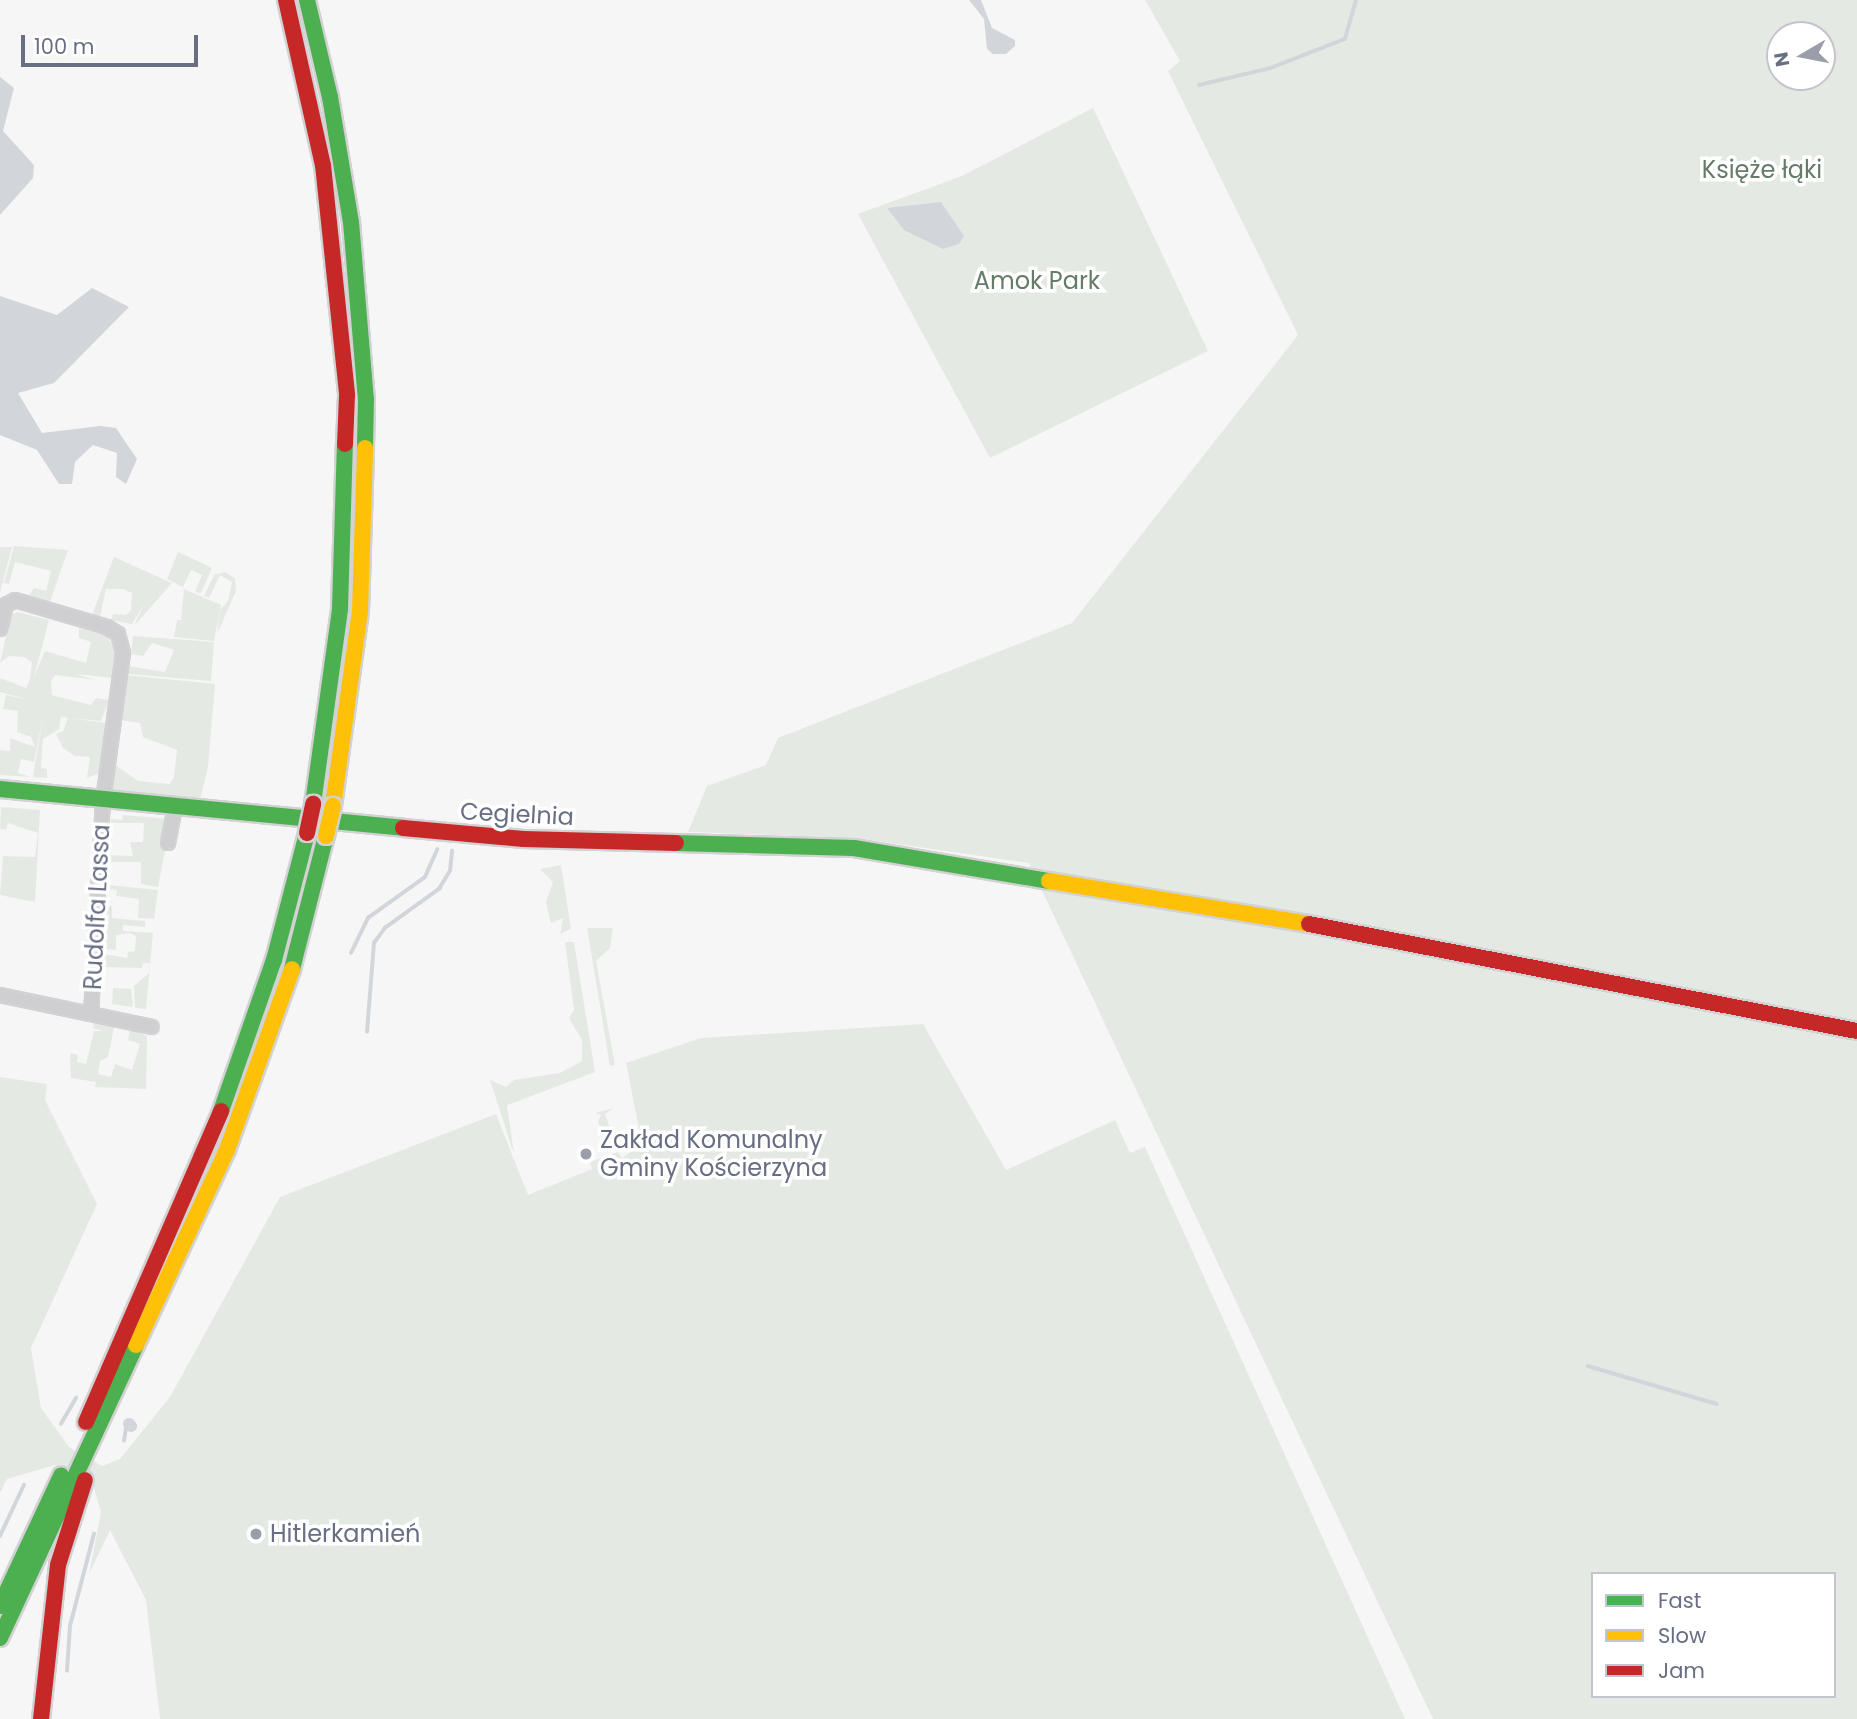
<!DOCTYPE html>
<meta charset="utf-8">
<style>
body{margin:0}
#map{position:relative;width:1857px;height:1719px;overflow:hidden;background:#f6f6f6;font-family:Poppins,sans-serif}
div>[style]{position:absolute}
.green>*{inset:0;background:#e5e9e4}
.water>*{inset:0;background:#d2d6db}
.stream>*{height:3.5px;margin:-1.75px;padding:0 1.75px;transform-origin:1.75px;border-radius:1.75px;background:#d2d6db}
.canal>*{height:12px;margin:-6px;padding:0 6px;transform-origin:6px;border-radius:6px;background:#d2d6db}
.roads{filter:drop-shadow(2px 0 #d2d2d4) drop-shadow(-2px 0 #d2d2d4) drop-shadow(0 2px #d2d2d4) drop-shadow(0 -2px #d2d2d4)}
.street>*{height:12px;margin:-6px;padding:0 6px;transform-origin:6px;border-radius:6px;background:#cfcfd1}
.fast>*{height:16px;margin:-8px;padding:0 8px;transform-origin:8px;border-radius:8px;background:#4caf50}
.slow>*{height:16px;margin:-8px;padding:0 8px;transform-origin:8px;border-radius:8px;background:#ffc107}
.jam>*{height:16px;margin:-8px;padding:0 8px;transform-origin:8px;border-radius:8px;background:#c62828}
.bridges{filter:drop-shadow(2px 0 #d2d2d4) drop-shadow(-2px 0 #d2d2d4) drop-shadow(0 2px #d2d2d4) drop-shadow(0 -2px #d2d2d4)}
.slow-bridge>*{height:16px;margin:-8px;padding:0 8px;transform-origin:8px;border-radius:8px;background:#ffc107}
.jam-bridge>*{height:16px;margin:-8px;padding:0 8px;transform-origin:8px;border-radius:8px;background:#c62828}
.dots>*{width:19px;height:19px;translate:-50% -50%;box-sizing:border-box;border:4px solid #fff;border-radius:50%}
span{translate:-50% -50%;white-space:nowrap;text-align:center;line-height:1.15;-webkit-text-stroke:7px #fff;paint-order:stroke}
.park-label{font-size:24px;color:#677b69}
.street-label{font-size:24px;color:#686e83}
.poi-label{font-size:24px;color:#686e83}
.left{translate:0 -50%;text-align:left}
.legend{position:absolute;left:1591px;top:1572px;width:245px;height:126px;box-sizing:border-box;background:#fff;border:2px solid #c3c5cd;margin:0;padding:9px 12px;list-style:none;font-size:21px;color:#686e83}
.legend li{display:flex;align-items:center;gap:14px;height:35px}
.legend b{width:35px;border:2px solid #c3c5cd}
.north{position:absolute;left:1766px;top:21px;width:70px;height:70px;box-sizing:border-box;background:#fff;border:2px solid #c3c5cd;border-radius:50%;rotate:260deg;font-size:19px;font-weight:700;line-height:28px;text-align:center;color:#686e83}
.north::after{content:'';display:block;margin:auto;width:24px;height:32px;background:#9a9eab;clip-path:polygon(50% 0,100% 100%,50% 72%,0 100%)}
.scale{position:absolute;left:21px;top:35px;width:177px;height:32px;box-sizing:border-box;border:4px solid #686e83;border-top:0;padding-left:9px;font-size:21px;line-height:24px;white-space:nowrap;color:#686e83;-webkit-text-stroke:5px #fff;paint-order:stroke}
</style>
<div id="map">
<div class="green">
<i style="clip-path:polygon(evenodd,1145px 0,1857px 0,1857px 1719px,1433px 1719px,1029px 863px,856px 838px,688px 832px,707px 786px,766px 765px,778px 738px,1072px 623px,1298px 335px,1168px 71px,1180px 61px,1145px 0,1780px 35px,1822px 35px,1822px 77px,1780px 77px,1780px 35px,1145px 0,1593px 1574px,1834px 1574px,1834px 1696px,1593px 1696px,1593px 1574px)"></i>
<i style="clip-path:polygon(1093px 108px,1208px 351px,990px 458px,858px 214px,962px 176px)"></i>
<i style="clip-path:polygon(14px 546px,68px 550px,50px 602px,27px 598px,34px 588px,46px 591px,51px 571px,15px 562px,9px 584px,4px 583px)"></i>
<i style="clip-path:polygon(0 547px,12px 547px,0 593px)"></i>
<i style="clip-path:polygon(178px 552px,212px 568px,201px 593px,195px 592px,202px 575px,191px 570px,183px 587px,167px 579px)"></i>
<i style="clip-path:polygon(114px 557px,172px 583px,134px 626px,144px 604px,132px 624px,111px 620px,113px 614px,126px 615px,131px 610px,132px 593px,123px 589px,106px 589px,100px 617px,92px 615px)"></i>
<i style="clip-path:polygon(225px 572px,235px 578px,236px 591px,217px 634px,220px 610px,228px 601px,232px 582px,220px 575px,209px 598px,204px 596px,214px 575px)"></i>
<i style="clip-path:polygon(184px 589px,221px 605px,214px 641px,174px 637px,177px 620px,181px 620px)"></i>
<i style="clip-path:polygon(17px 612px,49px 620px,34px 677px,45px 651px,86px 663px,91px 642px,79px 638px,79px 628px,107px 635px,116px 652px,113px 678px,75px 674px,97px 680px,55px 675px,51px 681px,52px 695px,91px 705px,96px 698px,109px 700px,101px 721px,68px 718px,108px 723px,102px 772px,87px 778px,90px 757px,75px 756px,63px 748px,56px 734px,63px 731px,68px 718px,61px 717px,59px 729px,43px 739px,41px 768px,47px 769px,47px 778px,33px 777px,43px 717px,34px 762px,21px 759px,18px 773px,31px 777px,0 775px,0 750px,10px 751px,10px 738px,35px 747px,31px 737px,17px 732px,18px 711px,3px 709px,6px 695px,30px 700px,0 692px,0 678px,26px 688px,30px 679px,32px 662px,24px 657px,9px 656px,0 663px,11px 615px)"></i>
<i style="clip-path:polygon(133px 636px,214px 642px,211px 681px,128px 674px,129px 666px,165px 672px,174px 650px,152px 643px,143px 656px,131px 654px)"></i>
<i style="clip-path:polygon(126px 675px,215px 684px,208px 767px,200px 800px,110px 791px,114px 764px,138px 781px,170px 784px,174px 777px,177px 750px,143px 737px,140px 723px,120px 720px)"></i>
<i style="clip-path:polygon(1px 807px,40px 810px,35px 902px,0 895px,3px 856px,35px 857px,38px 833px,8px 823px,6px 830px,0 829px)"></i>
<i style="clip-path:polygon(123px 815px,171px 819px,158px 887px,141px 884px,141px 862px,109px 862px,109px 855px,133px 856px,130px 842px,143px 842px,144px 823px,111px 823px,111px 819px,122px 820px)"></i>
<i style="clip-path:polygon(561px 865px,571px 929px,560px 934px,563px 918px,551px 923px,546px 902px,553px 882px,540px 869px)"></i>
<i style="clip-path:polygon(108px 885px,158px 890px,154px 919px,138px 918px,139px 899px,116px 896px,117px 890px,107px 889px)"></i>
<i style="clip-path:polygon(106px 906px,112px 906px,112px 918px,145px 921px,145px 927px,123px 925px,123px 931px,153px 933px,146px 1009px,135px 1008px,134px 986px,149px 973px,150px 963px,143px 963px,142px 968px,103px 967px,103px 954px,127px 958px,128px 952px,135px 951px,136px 936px,130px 933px,116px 935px,116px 950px,103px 949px)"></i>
<i style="clip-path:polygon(587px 928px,613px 928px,610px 948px,596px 961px,615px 1065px,610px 1066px)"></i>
<i style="clip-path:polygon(565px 942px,574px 942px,595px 1072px,507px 1105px,514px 1154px,490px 1080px,506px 1087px,514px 1080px,560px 1073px,582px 1061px,582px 1040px,569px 1018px,574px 1010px)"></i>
<i style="clip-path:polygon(113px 988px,131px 989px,133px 1007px,112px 1004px)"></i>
<i style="clip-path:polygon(94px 1019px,115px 1023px,108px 1057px,100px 1061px,98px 1074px,111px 1077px,115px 1064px,132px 1070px,140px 1044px,128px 1040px,130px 1029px,147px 1036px,146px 1089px,95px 1087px,96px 1082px,71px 1078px,70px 1053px,78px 1055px,77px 1062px,86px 1064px,94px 1031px,103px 1031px,93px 1028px)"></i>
<i style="clip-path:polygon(923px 1024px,1006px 1170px,1115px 1120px,1130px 1153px,1145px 1147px,1405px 1719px,160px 1719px,146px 1600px,110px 1530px,89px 1574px,101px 1513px,93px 1484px,55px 1465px,7px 1479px,0 1493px,0 1077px,47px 1084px,45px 1100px,97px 1204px,31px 1348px,41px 1408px,69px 1447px,102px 1466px,120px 1459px,170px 1397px,280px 1197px,496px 1114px,528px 1195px,592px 1169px,590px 1162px,618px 1152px,622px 1158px,642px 1144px,626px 1063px,701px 1038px)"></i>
<i style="clip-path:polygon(614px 1108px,605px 1114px,618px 1150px,610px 1152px,598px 1122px,601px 1115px,595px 1113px)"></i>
</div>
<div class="water">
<i style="clip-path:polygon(969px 0,981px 0,992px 28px,1015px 40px,1015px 46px,1006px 54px,993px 54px,987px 49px,984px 19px)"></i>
<i style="clip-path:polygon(0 77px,14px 88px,3px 131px,34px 165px,33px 178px,0 215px)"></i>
<i style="clip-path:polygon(941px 202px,964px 236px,959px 244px,943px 249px,904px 230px,887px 208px)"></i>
<i style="clip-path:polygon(92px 288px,129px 307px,54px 383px,18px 393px,42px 433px,100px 426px,116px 428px,137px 459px,126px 484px,116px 477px,117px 453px,93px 445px,75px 462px,72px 484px,59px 484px,37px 450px,0 435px,0 296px,57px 315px)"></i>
</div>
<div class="stream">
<i style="left:1199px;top:85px;width:74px;rotate:-13.3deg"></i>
<i style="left:1271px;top:68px;width:79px;rotate:-21.4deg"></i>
<i style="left:1345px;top:39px;width:41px;rotate:-74.2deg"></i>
<i style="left:351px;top:953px;width:39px;rotate:-64deg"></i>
<i style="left:368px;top:918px;width:70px;rotate:-35.7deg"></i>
<i style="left:425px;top:877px;width:30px;rotate:-66deg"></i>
<i style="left:367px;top:1032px;width:89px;rotate:-85.5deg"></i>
<i style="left:374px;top:943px;width:19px;rotate:-54deg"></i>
<i style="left:385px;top:928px;width:67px;rotate:-35.8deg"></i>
<i style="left:439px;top:889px;width:21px;rotate:-59deg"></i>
<i style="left:450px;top:871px;width:20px;rotate:-84deg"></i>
<i style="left:1588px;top:1366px;width:134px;rotate:16.4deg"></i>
<i style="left:61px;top:1424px;width:30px;rotate:-60deg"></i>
<i style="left:124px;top:1441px;width:18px;rotate:-81deg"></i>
<i style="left:0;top:1536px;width:56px;rotate:-64.8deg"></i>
<i style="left:67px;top:1671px;width:45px;rotate:-86.2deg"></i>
<i style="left:70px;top:1626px;width:95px;rotate:-75.4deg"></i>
</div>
<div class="canal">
<i style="left:129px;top:1424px;width:3px;rotate:45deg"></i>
</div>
<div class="roads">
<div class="street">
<i style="left:0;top:629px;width:25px;rotate:-76deg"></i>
<i style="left:6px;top:605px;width:10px;rotate:-29deg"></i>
<i style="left:15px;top:600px;width:96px;rotate:16.4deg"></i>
<i style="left:107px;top:627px;width:13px;rotate:32deg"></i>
<i style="left:118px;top:634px;width:20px;rotate:75deg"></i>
<i style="left:123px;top:653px;width:148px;rotate:97.7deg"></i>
<i style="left:103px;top:800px;width:214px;rotate:93.2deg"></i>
<i style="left:168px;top:843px;width:37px;rotate:-79deg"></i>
<i style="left:0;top:995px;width:155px;rotate:11.9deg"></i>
</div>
<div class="fast">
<i style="left:307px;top:0;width:100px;rotate:76.7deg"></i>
<i style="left:330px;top:97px;width:127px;rotate:80.5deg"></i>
<i style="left:351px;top:222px;width:178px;rotate:85.2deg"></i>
<i style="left:366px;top:399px;width:49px;rotate:91.2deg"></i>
<i style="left:0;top:789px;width:405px;rotate:5.5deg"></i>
<i style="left:313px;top:804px;width:197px;rotate:-82.1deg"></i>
<i style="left:340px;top:609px;width:165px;rotate:-88.3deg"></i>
<i style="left:676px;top:843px;width:178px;rotate:1.6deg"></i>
<i style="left:854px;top:848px;width:198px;rotate:9.6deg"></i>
<i style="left:292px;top:969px;width:137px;rotate:-75.7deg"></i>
<i style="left:221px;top:1111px;width:160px;rotate:-70.7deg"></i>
<i style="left:274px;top:960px;width:131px;rotate:-75.4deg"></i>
<i style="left:0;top:1606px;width:144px;rotate:-64.9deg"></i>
<i style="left:0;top:1638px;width:323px;rotate:-65.1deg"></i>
</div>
<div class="slow">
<i style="left:333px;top:806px;width:197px;rotate:-82.1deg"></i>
<i style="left:360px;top:611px;width:163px;rotate:-88.2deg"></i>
<i style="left:1049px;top:881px;width:264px;rotate:9.4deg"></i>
<i style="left:136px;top:1345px;width:215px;rotate:-65deg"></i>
<i style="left:227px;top:1150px;width:192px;rotate:-70.2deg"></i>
</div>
<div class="jam">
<i style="left:286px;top:0;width:169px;rotate:77.4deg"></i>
<i style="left:323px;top:165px;width:231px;rotate:84deg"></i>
<i style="left:347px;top:395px;width:49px;rotate:92.3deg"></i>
<i style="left:403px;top:828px;width:121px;rotate:5.2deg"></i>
<i style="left:523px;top:839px;width:153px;rotate:1.5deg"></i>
<i style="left:1309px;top:924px;width:558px;rotate:11.05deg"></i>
<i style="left:86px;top:1422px;width:339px;rotate:-66.5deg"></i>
<i style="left:41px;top:1719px;width:155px;rotate:-83.7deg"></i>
<i style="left:58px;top:1565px;width:89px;rotate:-72.4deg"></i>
</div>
</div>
<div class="bridges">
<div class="slow-bridge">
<i style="left:326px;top:836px;width:31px;rotate:-77deg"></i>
</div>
<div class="jam-bridge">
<i style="left:307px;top:833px;width:30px;rotate:-78deg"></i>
</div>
</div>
<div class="dots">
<i style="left:586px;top:1154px;background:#9a9eab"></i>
<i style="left:256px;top:1534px;background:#9a9eab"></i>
</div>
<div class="park-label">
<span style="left:1762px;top:170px">Księże łąki</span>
<span style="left:1037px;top:281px">Amok Park</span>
</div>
<div class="street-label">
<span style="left:517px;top:814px;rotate:3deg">Cegielnia</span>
<span style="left:97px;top:907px;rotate:-87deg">Rudolfa Lassa</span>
</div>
<div class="poi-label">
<span class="left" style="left:600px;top:1154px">Zakład Komunalny<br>Gminy Kościerzyna</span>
<span class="left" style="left:270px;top:1534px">Hitlerkamień</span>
</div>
<ul class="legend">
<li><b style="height:9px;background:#4caf50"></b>Fast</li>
<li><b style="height:9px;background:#ffc107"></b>Slow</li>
<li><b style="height:9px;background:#c62828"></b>Jam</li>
</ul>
<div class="north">N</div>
<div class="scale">100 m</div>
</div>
